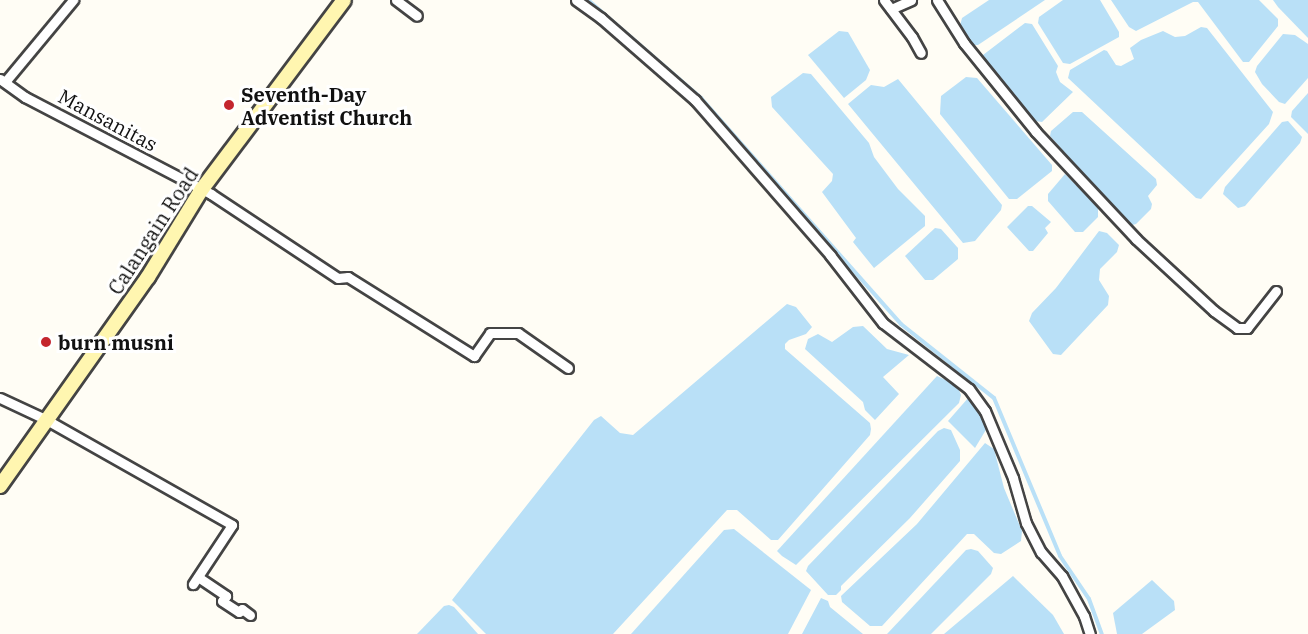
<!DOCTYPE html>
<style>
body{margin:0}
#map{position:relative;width:1308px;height:634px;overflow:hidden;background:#fffdf5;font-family:"IBM Plex Serif",serif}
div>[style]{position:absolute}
.water>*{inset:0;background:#b9e0f7}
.stream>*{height:4px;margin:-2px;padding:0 2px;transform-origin:2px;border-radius:2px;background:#b9e0f7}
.roads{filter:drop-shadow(2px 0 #444) drop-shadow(-2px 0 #444) drop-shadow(0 2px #444) drop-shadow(0 -2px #444)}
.street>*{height:9px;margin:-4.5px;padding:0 4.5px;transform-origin:4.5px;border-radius:4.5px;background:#fff}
.secondary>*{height:14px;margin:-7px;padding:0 7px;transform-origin:7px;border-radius:7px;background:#fff6b0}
.dots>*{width:16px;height:16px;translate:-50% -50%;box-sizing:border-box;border:3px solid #fff;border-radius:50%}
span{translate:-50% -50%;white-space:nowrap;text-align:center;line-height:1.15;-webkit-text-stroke:6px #fff;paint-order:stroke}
.poi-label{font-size:20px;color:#111;font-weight:700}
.left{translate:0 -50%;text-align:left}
.street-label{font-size:20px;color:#111}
</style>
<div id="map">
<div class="water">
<i style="clip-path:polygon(989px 0,1045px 0,978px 45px,971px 45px,960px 26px,962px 18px)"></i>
<i style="clip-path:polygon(1063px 0,1100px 0,1119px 32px,1119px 37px,1070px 64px,1063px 63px,1038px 23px,1039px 17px)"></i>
<i style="clip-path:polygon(1111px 0,1259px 0,1278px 19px,1278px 26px,1249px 62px,1243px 62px,1198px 2px,1193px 2px,1136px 31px,1129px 27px)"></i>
<i style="clip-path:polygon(1273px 0,1308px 0,1308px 38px,1278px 7px)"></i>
<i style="clip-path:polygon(1025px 23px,1032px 24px,1058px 66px,1056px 72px,1060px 82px,1073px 92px,1042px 122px,1035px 121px,982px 61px,983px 55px)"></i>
<i style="clip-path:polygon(1201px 27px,1207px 28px,1273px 112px,1269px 124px,1201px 199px,1196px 198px,1068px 78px,1070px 70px,1104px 50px,1107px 51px,1116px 65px,1121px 66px,1134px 59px,1130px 48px,1141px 40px,1163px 31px,1175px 37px,1185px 36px)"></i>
<i style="clip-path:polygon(839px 31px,848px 32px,870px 70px,866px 80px,844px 98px,808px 55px)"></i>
<i style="clip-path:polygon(1283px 34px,1295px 35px,1308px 44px,1308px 78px,1285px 104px,1279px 102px,1262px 84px,1255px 72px,1257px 66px)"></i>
<i style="clip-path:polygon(803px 73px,811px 74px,869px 143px,874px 157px,898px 189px,925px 216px,925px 226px,874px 268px,853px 242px,856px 238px,822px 192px,832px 181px,833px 174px,772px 107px,771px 97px)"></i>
<i style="clip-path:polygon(966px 77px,977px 78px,1052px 165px,1052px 171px,1017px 199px,1009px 199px,940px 114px,941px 96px)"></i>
<i style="clip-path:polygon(898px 79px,1002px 205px,1001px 210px,975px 241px,963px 243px,848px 104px,871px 85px,884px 87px)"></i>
<i style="clip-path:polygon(1308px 93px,1308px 134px,1291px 117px,1292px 111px)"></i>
<i style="clip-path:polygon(1073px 112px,1082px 112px,1156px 179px,1157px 185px,1148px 196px,1152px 204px,1151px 209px,1136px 224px,1129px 226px,1050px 136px,1051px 131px)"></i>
<i style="clip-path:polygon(1288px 121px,1302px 137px,1300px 143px,1245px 206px,1238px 208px,1223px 194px,1225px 187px,1282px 122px)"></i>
<i style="clip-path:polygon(1065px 174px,1098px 207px,1098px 217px,1083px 232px,1075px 232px,1048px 201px,1048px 194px)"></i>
<i style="clip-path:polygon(1028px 206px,1032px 206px,1051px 222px,1045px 228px,1048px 233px,1033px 251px,1029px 251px,1007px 227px)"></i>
<i style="clip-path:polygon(935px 228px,941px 229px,958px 248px,958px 259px,933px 280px,925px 280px,905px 256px)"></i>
<i style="clip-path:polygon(1099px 231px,1107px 233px,1119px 245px,1117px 252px,1100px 269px,1099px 280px,1109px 296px,1108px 305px,1061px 355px,1053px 354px,1029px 321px,1032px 313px,1056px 288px)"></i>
<i style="clip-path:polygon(787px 304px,796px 307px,812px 327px,806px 334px,789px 340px,785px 344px,785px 349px,870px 423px,871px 429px,870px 435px,778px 540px,771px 540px,737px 510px,727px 510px,613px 634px,486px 634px,452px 600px,594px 420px,601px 416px,620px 433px,633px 435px)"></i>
<i style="clip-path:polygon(863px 326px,887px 349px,909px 355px,883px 377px,899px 394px,875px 420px,865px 410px,863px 402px,805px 349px,808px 339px,818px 334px,832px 342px,853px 327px)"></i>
<i style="clip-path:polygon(937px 376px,957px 385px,961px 395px,959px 403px,796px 565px,782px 556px,777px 551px)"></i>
<i style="clip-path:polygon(969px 397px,973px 399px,987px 428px,975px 448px,948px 421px)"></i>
<i style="clip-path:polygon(944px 428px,951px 430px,960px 450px,960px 461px,910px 518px,841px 586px,841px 590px,836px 595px,828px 595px,806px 571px,808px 566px,938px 431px)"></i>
<i style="clip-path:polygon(985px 443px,994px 449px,1004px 488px,1022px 531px,1021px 541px,1001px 554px,994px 553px,974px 534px,967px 534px,882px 626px,870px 626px,842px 602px,841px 596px,917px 524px)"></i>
<i style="clip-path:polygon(734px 529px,811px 590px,788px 634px,631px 634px,724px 530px)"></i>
<i style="clip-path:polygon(971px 549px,978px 551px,993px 568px,991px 574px,931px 634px,887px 634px,966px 550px)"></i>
<i style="clip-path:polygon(1013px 576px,1053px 615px,1064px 634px,944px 634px)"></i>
<i style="clip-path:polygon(1152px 580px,1174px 601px,1175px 610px,1142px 634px,1117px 634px,1113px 613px)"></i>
<i style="clip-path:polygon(821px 598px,828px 601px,830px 607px,863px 634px,802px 634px)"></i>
<i style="clip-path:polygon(449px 605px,454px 607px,478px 634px,417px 634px,444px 606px)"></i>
</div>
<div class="stream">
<i style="left:588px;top:0;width:150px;rotate:40.9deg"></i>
<i style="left:701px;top:98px;width:302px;rotate:48.5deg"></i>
<i style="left:901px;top:324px;width:119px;rotate:38.5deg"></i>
<i style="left:994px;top:398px;width:171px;rotate:67.3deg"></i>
<i style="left:1060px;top:556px;width:52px;rotate:56deg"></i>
<i style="left:1089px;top:599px;width:37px;rotate:70deg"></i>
</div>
<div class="roads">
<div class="street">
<i style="left:396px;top:0;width:26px;rotate:37deg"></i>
<i style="left:576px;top:0;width:31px;rotate:36deg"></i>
<i style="left:601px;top:18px;width:125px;rotate:41.1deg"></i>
<i style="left:695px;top:100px;width:206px;rotate:48.9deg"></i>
<i style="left:830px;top:255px;width:86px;rotate:52.1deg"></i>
<i style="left:883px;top:323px;width:108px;rotate:37.5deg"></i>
<i style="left:969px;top:389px;width:27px;rotate:54deg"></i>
<i style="left:985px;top:411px;width:73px;rotate:67.3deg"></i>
<i style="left:1013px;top:478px;width:47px;rotate:73.9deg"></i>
<i style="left:1026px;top:523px;width:33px;rotate:63deg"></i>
<i style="left:1041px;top:552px;width:32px;rotate:49deg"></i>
<i style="left:1062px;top:576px;width:46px;rotate:61.2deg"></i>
<i style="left:1084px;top:616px;width:19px;rotate:72deg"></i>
<i style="left:884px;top:0;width:46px;rotate:52.9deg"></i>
<i style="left:912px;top:37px;width:18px;rotate:61deg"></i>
<i style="left:937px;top:0;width:51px;rotate:57.9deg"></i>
<i style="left:964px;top:43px;width:114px;rotate:51deg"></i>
<i style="left:1036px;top:132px;width:146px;rotate:46.9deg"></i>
<i style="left:1136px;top:239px;width:106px;rotate:42.7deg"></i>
<i style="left:1214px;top:311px;width:29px;rotate:36deg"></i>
<i style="left:1237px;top:328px;width:10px"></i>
<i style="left:1247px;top:328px;width:47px;rotate:-51.9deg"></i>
<i style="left:891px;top:9px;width:22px;rotate:-24deg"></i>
<i style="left:0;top:79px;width:31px;rotate:36deg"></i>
<i style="left:25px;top:97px;width:210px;rotate:27.5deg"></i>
<i style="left:211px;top:194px;width:152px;rotate:33.5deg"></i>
<i style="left:338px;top:278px;width:10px;rotate:-6deg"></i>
<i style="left:348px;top:277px;width:149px;rotate:32.1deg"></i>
<i style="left:474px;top:356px;width:28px;rotate:-55deg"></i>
<i style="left:490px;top:333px;width:28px"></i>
<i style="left:518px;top:333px;width:61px;rotate:35deg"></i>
<i style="left:5px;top:82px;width:107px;rotate:-50.3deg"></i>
<i style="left:0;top:398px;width:50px;rotate:25deg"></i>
<i style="left:45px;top:419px;width:215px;rotate:29.5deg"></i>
<i style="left:232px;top:525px;width:71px;rotate:123.5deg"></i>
<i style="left:198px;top:577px;width:34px;rotate:34deg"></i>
<i style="left:226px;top:596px;width:6px;rotate:129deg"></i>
<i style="left:222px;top:601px;width:20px;rotate:33deg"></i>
<i style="left:239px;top:612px;width:4px;rotate:-45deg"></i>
<i style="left:242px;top:609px;width:10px;rotate:37deg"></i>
</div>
<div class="secondary">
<i style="left:0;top:486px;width:256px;rotate:-54.7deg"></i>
<i style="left:148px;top:277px;width:103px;rotate:-58.5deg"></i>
<i style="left:202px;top:189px;width:236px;rotate:-53.1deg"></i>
</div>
</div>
<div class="dots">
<i style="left:229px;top:105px;background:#c4262e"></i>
<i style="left:46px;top:342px;background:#c4262e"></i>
</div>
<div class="poi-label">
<span class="left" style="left:241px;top:106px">Seventh-Day<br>Adventist Church</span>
<span class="left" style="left:58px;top:342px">burn musni</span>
</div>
<div class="street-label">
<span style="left:108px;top:120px;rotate:28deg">Mansanitas</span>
<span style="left:153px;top:231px;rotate:-57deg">Calangain Road</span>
</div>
</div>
